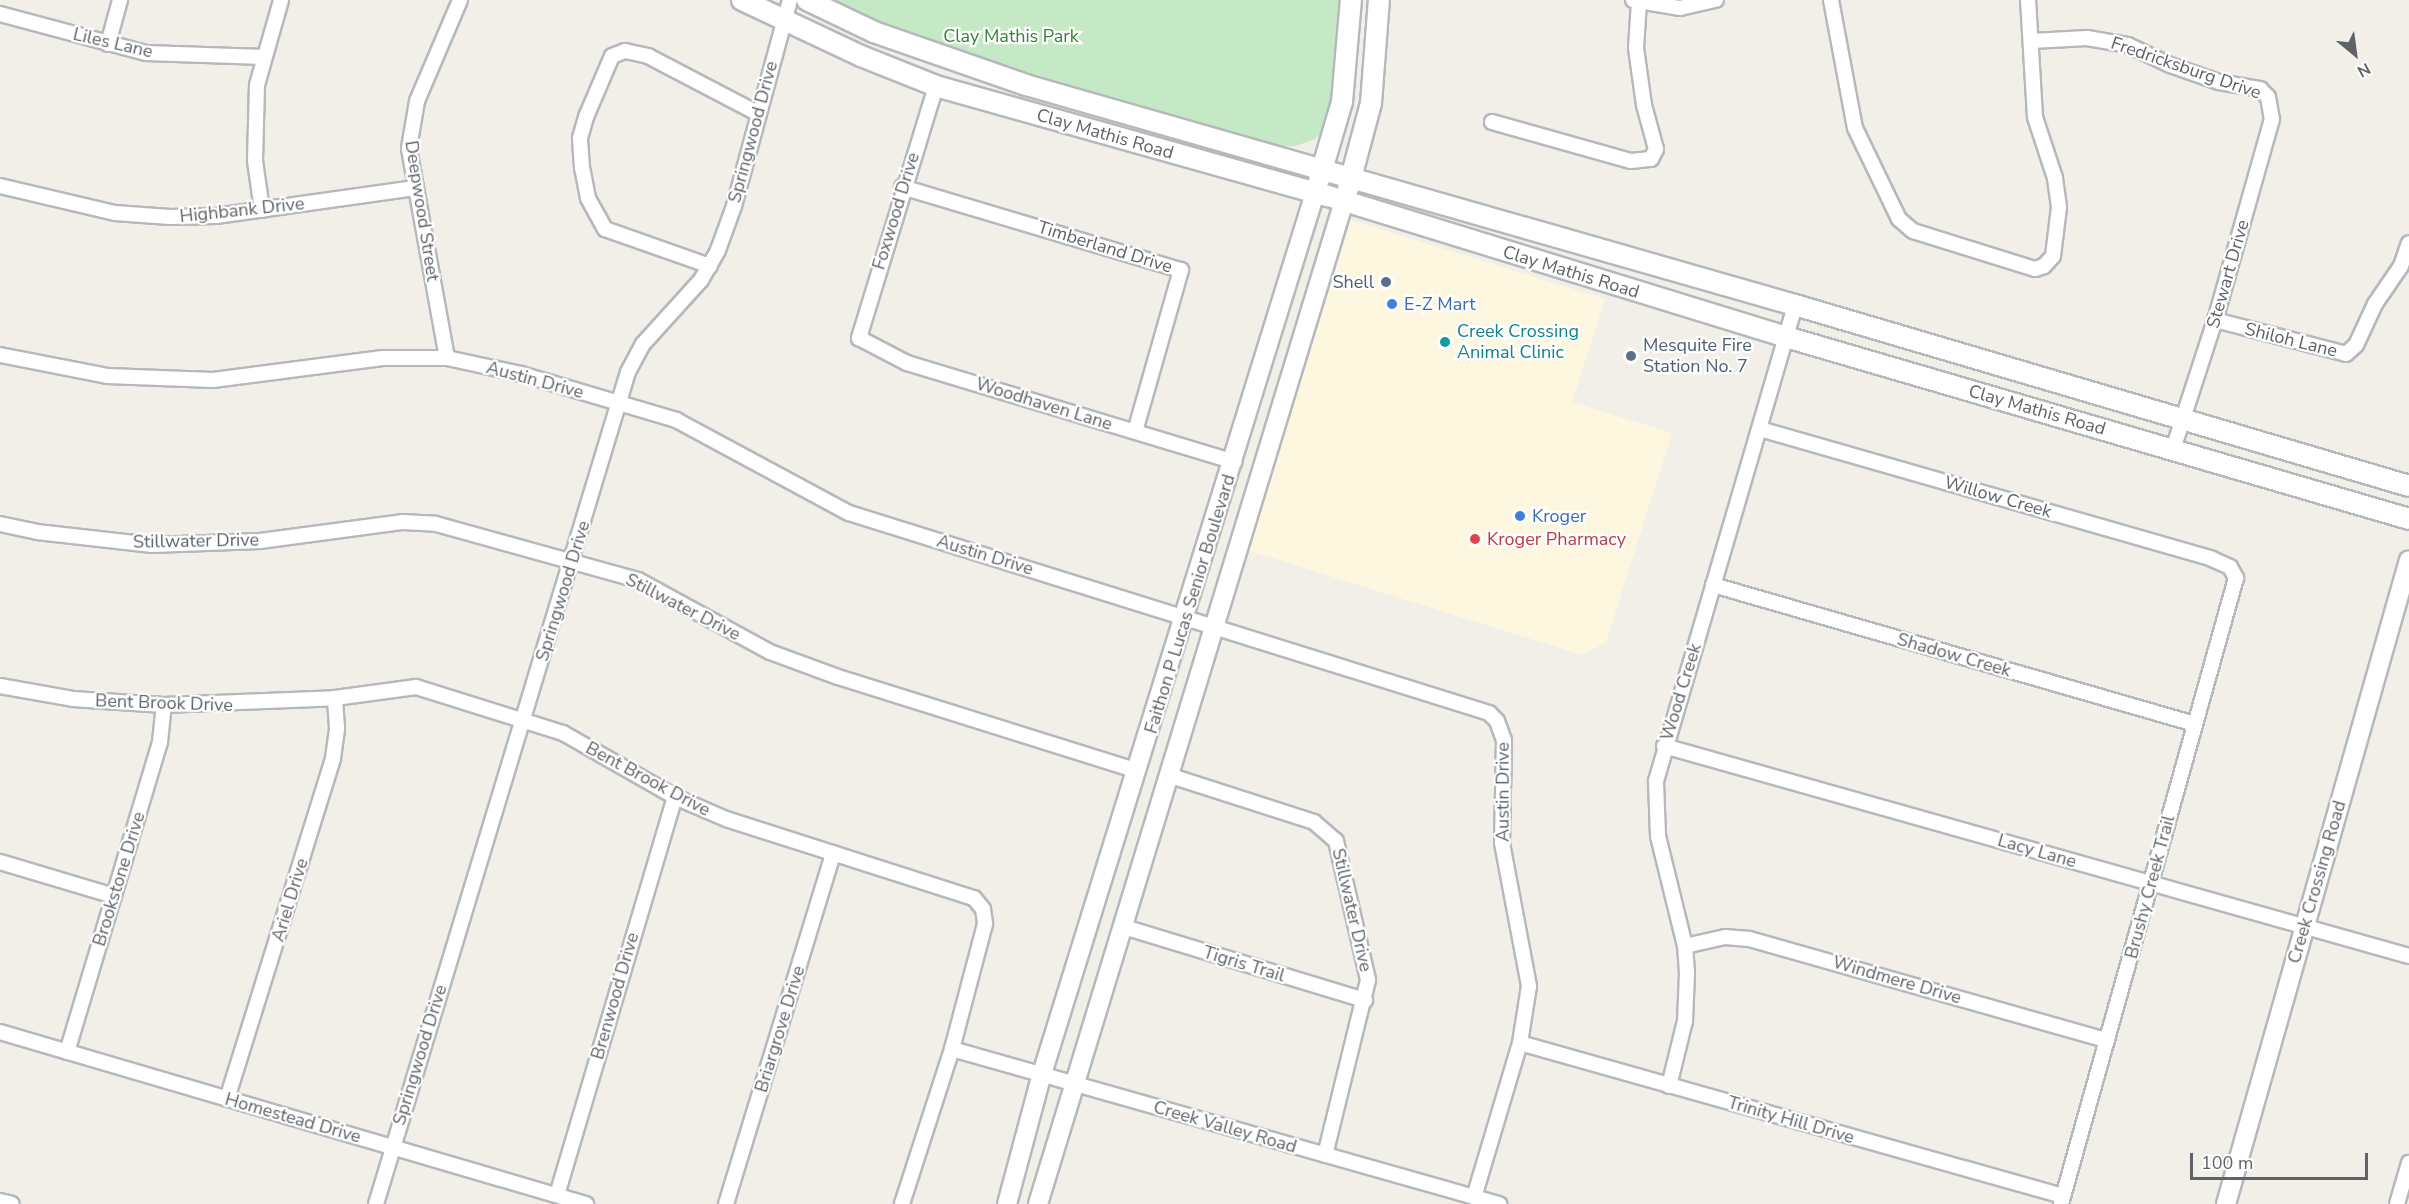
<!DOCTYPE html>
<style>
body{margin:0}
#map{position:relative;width:2409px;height:1204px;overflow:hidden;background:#f1efe8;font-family:"Nunito Sans",sans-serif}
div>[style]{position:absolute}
.commercial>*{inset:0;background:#fef7e0}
.green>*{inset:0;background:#c5e8c5}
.roads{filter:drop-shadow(2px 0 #b5b8bc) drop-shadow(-2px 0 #b5b8bc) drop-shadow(0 2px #b5b8bc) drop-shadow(0 -2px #b5b8bc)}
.minor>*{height:14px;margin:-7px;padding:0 7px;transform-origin:7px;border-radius:7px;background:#fff}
.tertiary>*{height:18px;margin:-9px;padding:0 9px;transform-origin:9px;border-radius:9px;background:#fff}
.secondary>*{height:20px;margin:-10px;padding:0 10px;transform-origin:10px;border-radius:10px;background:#fff}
.dots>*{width:16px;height:16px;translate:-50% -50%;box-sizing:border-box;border:3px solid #fff;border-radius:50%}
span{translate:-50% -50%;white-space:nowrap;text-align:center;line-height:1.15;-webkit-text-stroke:4.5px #fff;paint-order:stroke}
.park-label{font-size:18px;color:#348238}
.street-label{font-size:18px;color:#5f6368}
.service-label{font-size:18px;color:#4e5e75}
.right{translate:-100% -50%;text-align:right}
.left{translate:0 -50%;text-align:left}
.shop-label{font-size:18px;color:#366cbe}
.culture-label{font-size:18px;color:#0d838f}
.health-label{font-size:18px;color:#be3a42}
.north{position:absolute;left:2325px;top:24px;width:60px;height:60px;-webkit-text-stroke:4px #fff;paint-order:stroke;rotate:151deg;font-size:16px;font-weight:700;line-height:24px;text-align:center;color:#5f6368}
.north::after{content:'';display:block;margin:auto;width:21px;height:27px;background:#5f6368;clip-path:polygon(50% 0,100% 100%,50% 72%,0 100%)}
.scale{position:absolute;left:2190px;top:1153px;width:178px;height:27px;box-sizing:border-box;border:3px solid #5f6368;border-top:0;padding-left:8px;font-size:18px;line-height:21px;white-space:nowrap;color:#5f6368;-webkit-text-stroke:4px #fff;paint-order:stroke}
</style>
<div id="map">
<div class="commercial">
<i style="clip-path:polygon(1351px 220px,1605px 299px,1572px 402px,1672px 433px,1606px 642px,1582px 655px,1247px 550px)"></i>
</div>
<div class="green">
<i style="clip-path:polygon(817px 0,1345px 0,1340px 71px,1326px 128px,1315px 139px,1296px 146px,1269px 147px,995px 68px)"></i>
</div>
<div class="roads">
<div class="minor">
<i style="left:1633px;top:0;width:48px;rotate:9.7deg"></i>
<i style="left:1680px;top:8px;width:37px;rotate:-13deg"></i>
<i style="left:1831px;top:0;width:130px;rotate:79.4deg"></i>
<i style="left:1855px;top:128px;width:101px;rotate:64.2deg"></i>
<i style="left:1899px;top:219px;width:18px;rotate:41deg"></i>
<i style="left:1913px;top:231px;width:128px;rotate:17.3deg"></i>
<i style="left:2035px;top:269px;width:9px;rotate:-18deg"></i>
<i style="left:2044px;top:266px;width:13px;rotate:-48deg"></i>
<i style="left:2053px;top:256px;width:49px;rotate:-83deg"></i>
<i style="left:2059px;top:207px;width:29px;rotate:-98deg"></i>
<i style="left:2055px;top:178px;width:64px;rotate:-108.2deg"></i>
<i style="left:2035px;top:117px;width:117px;rotate:-93.4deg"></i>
<i style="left:0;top:14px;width:151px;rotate:15deg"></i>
<i style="left:146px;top:53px;width:118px;rotate:1.9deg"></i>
<i style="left:2032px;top:41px;width:55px;rotate:-3.1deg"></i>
<i style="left:2087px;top:38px;width:42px;rotate:9.7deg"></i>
<i style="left:2128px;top:45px;width:47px;rotate:25.5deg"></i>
<i style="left:2170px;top:65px;width:52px;rotate:19.1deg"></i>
<i style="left:2219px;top:82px;width:42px;rotate:9.7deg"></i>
<i style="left:2260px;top:89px;width:11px;rotate:45deg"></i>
<i style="left:2268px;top:97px;width:22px;rotate:80deg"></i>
<i style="left:2272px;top:119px;width:209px;rotate:105.8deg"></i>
<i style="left:2215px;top:320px;width:136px;rotate:108deg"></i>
<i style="left:108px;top:44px;width:46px;rotate:-74.7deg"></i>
<i style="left:936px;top:86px;width:264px;rotate:107deg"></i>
<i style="left:859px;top:338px;width:54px;rotate:27.5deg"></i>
<i style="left:907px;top:363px;width:342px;rotate:16.8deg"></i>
<i style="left:1492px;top:122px;width:144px;rotate:15.7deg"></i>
<i style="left:1631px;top:161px;width:20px;rotate:-6deg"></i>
<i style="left:1651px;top:159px;width:11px;rotate:-63deg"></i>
<i style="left:1656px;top:149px;width:46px;rotate:-105.3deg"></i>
<i style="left:1644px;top:105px;width:58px;rotate:-98deg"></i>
<i style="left:1636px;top:48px;width:46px;rotate:-86.3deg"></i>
<i style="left:0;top:186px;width:118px;rotate:13.2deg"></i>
<i style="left:115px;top:213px;width:55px;rotate:4.2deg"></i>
<i style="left:170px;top:217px;width:46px;rotate:-1.2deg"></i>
<i style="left:216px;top:216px;width:201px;rotate:-8deg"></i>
<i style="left:902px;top:187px;width:291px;rotate:16.6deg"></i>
<i style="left:1181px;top:270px;width:167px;rotate:105.9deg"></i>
<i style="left:262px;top:210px;width:49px;rotate:-98.1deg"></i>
<i style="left:255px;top:161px;width:76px;rotate:-88.5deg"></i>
<i style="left:257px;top:85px;width:88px;rotate:-74.2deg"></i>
<i style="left:710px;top:266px;width:111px;rotate:-160.6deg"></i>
<i style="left:605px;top:229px;width:35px;rotate:-119deg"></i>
<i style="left:588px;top:198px;width:31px;rotate:-101deg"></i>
<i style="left:582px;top:168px;width:30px;rotate:-94deg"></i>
<i style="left:580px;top:138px;width:22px;rotate:-74deg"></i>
<i style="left:586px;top:117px;width:66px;rotate:-66.9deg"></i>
<i style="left:612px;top:56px;width:14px;rotate:-21deg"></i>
<i style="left:625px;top:51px;width:24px;rotate:12deg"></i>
<i style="left:648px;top:56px;width:123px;rotate:27.6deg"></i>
<i style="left:2215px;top:320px;width:135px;rotate:14.5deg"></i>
<i style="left:2346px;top:354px;width:13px;rotate:-42deg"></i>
<i style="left:2356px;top:345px;width:45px;rotate:-65.1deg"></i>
<i style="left:2375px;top:304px;width:46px;rotate:-55.6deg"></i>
<i style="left:2401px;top:266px;width:24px;rotate:-71deg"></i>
<i style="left:0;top:355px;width:109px;rotate:11.1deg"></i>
<i style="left:107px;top:376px;width:106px;rotate:2.2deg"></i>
<i style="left:213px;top:380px;width:171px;rotate:-7.4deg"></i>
<i style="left:383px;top:358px;width:64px"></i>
<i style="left:447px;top:358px;width:76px;rotate:12.2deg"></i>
<i style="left:521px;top:374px;width:162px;rotate:16.5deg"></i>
<i style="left:676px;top:420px;width:196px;rotate:28.3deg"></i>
<i style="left:849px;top:513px;width:671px;rotate:17.35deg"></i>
<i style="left:1489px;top:713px;width:11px;rotate:45deg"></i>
<i style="left:1497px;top:721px;width:20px;rotate:70deg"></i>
<i style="left:1504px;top:740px;width:103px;rotate:91.1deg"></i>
<i style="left:1502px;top:843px;width:146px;rotate:79.3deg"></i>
<i style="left:1529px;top:986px;width:58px;rotate:99deg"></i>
<i style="left:1520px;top:1043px;width:161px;rotate:106.6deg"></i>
<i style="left:447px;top:358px;width:213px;rotate:-100.3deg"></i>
<i style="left:409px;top:148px;width:48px;rotate:-80.3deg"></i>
<i style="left:417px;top:101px;width:110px;rotate:-66.9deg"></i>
<i style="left:1760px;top:429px;width:470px;rotate:16deg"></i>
<i style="left:2212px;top:559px;width:20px;rotate:24deg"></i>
<i style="left:2230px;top:567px;width:13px;rotate:61deg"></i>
<i style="left:2236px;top:578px;width:650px;rotate:105.62deg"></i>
<i style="left:0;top:524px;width:38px;rotate:12deg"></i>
<i style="left:37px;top:532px;width:116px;rotate:6.4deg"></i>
<i style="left:152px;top:545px;width:108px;rotate:-2.1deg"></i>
<i style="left:260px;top:541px;width:143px;rotate:-7.6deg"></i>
<i style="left:402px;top:522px;width:34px;rotate:3deg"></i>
<i style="left:436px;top:524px;width:210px;rotate:15.5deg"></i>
<i style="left:638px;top:580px;width:150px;rotate:28.6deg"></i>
<i style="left:770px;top:652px;width:72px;rotate:20.2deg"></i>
<i style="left:838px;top:677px;width:314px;rotate:17.4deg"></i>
<i style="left:1713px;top:585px;width:502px;rotate:16.09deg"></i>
<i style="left:0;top:686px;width:74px;rotate:10.1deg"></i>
<i style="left:73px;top:699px;width:91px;rotate:3.8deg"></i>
<i style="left:164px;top:705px;width:171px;rotate:-2.3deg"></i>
<i style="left:335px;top:698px;width:82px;rotate:-7.7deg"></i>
<i style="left:416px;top:687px;width:154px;rotate:17.4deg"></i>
<i style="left:563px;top:733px;width:129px;rotate:29.7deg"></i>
<i style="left:675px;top:797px;width:56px;rotate:23.3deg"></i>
<i style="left:726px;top:819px;width:260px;rotate:17.7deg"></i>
<i style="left:974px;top:898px;width:14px;rotate:51deg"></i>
<i style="left:983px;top:909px;width:15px;rotate:82deg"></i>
<i style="left:985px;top:924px;width:129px;rotate:104.8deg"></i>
<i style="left:952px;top:1049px;width:163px;rotate:107.9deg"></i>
<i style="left:1664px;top:746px;width:774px;rotate:15.74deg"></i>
<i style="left:1171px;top:776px;width:150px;rotate:17.8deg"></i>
<i style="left:1314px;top:822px;width:29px;rotate:41deg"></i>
<i style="left:1336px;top:841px;width:143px;rotate:77deg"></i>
<i style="left:1368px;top:980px;width:180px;rotate:103.8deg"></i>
<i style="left:0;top:862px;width:119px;rotate:16.6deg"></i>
<i style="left:1124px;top:927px;width:252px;rotate:16.9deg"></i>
<i style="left:1685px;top:946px;width:41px;rotate:-12.7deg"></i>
<i style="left:1725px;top:937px;width:24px;rotate:5deg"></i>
<i style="left:1749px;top:939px;width:372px;rotate:15.8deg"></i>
<i style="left:0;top:1032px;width:611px;rotate:16.36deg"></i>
<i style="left:1520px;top:1043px;width:564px;rotate:15.74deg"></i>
<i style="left:952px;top:1049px;width:569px;rotate:15.82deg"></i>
<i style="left:67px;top:1052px;width:324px;rotate:-73.3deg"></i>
<i style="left:160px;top:742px;width:37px;rotate:-84deg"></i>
<i style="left:1669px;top:1086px;width:67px;rotate:-76.2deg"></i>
<i style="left:1685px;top:1021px;width:48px;rotate:-87.6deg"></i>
<i style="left:1687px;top:973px;width:27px;rotate:-94deg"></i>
<i style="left:1685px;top:946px;width:113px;rotate:-103.8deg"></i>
<i style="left:1658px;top:836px;width:55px;rotate:-92.1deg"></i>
<i style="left:1656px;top:781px;width:496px;rotate:-73.7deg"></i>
<i style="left:227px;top:1099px;width:357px;rotate:-72.7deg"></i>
<i style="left:333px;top:758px;width:30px;rotate:-82deg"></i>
<i style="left:337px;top:728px;width:30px;rotate:-94deg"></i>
<i style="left:557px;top:1195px;width:415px;rotate:-73.5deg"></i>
<i style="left:0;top:1201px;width:12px;rotate:14deg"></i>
<i style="left:376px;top:1204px;width:869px;rotate:-73.15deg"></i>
<i style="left:628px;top:372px;width:32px;rotate:-62deg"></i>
<i style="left:643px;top:344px;width:86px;rotate:-47.8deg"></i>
<i style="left:701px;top:280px;width:34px;rotate:-60deg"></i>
<i style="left:718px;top:250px;width:47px;rotate:-70deg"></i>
<i style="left:734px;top:206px;width:213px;rotate:-74.8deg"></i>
<i style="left:726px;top:1204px;width:367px;rotate:-73deg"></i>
<i style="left:2397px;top:1204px;width:43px;rotate:-73.7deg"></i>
</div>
<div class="tertiary">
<i style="left:1007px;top:1204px;width:131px;rotate:-75deg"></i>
<i style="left:1041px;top:1077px;width:925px;rotate:-72.78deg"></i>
<i style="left:1038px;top:1204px;width:1049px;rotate:-73.03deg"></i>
<i style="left:2226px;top:1204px;width:669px;rotate:-74.14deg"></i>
</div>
<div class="secondary">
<i style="left:742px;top:0;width:132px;rotate:25.2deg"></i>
<i style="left:861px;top:56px;width:81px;rotate:21.8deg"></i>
<i style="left:936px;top:86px;width:407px;rotate:15.7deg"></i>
<i style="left:1328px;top:196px;width:479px;rotate:17.1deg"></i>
<i style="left:1786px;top:337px;width:649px;rotate:16.28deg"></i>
<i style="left:807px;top:0;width:74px;rotate:25.5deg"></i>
<i style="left:874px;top:32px;width:161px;rotate:19.2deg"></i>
<i style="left:1026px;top:85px;width:800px;rotate:15.97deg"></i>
<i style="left:1795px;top:305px;width:640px;rotate:16.42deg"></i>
<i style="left:1319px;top:180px;width:81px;rotate:-73.6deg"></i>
<i style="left:1342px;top:102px;width:102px;rotate:-85deg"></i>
<i style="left:1348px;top:189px;width:89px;rotate:-75deg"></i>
<i style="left:1371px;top:103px;width:103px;rotate:-85.6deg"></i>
</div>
</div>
<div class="dots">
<i style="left:1386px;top:282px;background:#5c6f8a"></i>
<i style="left:1392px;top:304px;background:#3f7fe0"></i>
<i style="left:1445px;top:342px;background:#0f9aa8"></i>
<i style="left:1631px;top:356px;background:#5c6f8a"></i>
<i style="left:1520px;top:516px;background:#3f7fe0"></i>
<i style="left:1475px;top:539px;background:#e0444e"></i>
</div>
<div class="park-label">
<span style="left:1011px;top:36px">Clay Mathis Park</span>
</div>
<div class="street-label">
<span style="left:113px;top:43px;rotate:13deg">Liles Lane</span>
<span style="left:2186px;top:68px;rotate:19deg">Fredricksburg Drive</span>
<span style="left:753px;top:132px;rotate:-75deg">Springwood Drive</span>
<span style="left:1105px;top:134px;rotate:16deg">Clay Mathis Road</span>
<span style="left:242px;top:210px;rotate:-6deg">Highbank Drive</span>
<span style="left:422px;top:211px;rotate:81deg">Deepwood Street</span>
<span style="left:896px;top:211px;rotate:-73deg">Foxwood Drive</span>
<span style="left:1105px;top:247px;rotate:17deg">Timberland Drive</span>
<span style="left:1571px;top:272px;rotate:17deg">Clay Mathis Road</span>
<span style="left:2228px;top:274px;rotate:-74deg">Stewart Drive</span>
<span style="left:2291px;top:340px;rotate:14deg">Shiloh Lane</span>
<span style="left:535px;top:380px;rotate:15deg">Austin Drive</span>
<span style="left:1044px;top:404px;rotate:17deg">Woodhaven Lane</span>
<span style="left:2037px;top:410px;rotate:16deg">Clay Mathis Road</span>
<span style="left:1998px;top:497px;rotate:16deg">Willow Creek</span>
<span style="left:196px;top:541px;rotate:-1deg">Stillwater Drive</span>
<span style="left:985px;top:555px;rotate:17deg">Austin Drive</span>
<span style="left:563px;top:591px;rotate:-73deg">Springwood Drive</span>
<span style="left:1190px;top:604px;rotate:-73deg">Faithon P Lucas Senior Boulevard</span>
<span style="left:683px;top:607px;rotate:27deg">Stillwater Drive</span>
<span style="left:1954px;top:655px;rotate:16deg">Shadow Creek</span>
<span style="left:1681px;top:692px;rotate:-73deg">Wood Creek</span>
<span style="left:164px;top:703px;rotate:2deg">Bent Brook Drive</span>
<span style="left:648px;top:779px;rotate:28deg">Bent Brook Drive</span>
<span style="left:1503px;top:792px;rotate:-90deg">Austin Drive</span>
<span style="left:2037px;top:851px;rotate:16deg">Lacy Lane</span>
<span style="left:119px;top:879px;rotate:-73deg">Brookstone Drive</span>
<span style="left:2317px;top:882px;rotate:-74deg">Creek Crossing Road</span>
<span style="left:2150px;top:887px;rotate:-75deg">Brushy Creek Trail</span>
<span style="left:290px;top:900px;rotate:-73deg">Ariel Drive</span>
<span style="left:1352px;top:910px;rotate:77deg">Stillwater Drive</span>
<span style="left:1244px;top:964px;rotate:17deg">Tigris Trail</span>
<span style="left:1897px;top:980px;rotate:16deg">Windmere Drive</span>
<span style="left:615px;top:996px;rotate:-74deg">Brenwood Drive</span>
<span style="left:780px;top:1029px;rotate:-73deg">Briargrove Drive</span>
<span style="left:420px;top:1055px;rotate:-73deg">Springwood Drive</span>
<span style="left:293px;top:1118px;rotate:16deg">Homestead Drive</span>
<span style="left:1791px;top:1120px;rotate:16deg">Trinity Hill Drive</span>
<span style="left:1225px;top:1127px;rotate:16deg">Creek Valley Road</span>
</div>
<div class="service-label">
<span class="right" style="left:1374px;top:282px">Shell</span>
<span class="left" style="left:1643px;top:356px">Mesquite Fire<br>Station No. 7</span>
</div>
<div class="shop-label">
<span class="left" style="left:1404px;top:304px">E-Z Mart</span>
<span class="left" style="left:1532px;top:516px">Kroger</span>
</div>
<div class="culture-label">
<span class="left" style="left:1457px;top:342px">Creek Crossing<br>Animal Clinic</span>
</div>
<div class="health-label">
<span class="left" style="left:1487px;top:539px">Kroger Pharmacy</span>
</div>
<div class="north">N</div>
<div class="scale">100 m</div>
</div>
